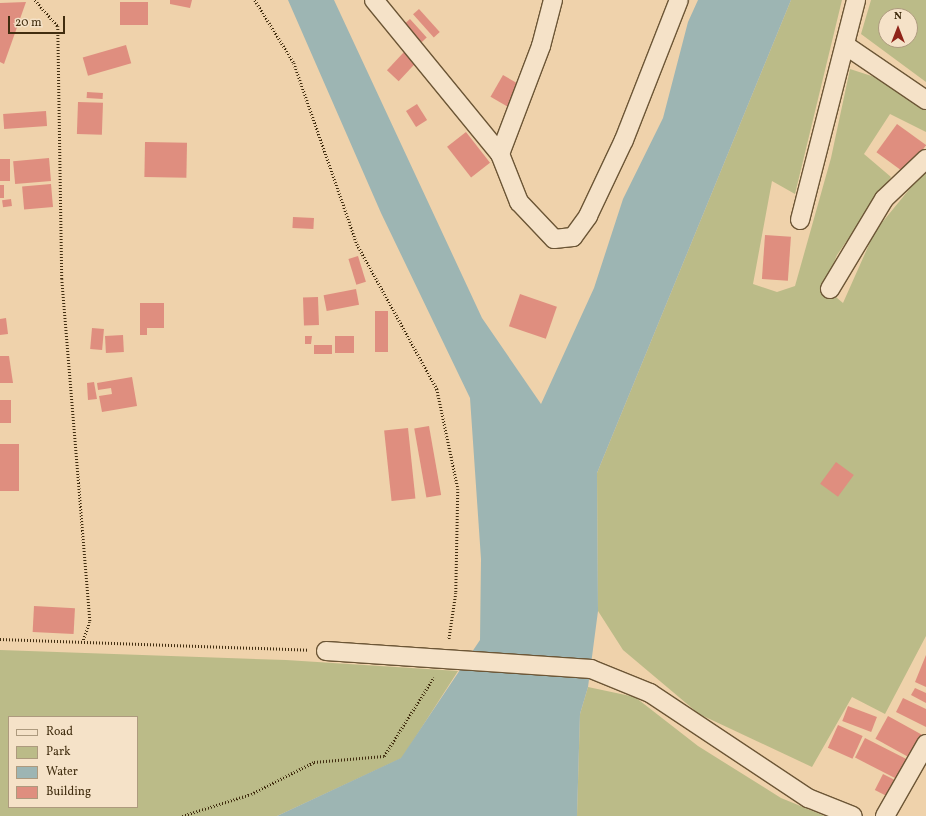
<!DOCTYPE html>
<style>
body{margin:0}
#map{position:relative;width:926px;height:816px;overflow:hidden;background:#efd2ab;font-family:Vollkorn,serif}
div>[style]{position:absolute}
.green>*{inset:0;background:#bb8}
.water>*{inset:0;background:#9db5b3}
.building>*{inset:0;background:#df8e7f;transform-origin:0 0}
.path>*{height:2.5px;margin-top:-1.25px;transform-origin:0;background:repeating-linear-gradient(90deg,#412d0f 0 1px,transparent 0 3px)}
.roads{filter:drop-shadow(1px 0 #6c5636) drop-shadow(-1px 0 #6c5636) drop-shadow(0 1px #6c5636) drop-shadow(0 -1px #6c5636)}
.street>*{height:18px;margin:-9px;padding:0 9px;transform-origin:9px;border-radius:9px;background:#f5e2c8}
span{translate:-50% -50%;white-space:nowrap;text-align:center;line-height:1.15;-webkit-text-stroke:3.5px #f5e2c8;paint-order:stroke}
.legend{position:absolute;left:8px;top:716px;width:130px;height:92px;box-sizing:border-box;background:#f5e2c8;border:1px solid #ad9a7e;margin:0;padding:5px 7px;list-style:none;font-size:12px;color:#412d0f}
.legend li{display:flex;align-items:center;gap:8px;height:20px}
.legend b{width:20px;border:1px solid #ad9a7e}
.north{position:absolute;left:878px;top:8px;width:40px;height:40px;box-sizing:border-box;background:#f5e2c8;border:1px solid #ad9a7e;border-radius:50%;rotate:0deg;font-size:11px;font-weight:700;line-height:16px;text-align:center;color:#412d0f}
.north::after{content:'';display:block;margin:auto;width:14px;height:18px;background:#8f2418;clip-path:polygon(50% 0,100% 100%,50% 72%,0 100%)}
.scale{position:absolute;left:8px;top:16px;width:57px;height:18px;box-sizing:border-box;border:2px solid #412d0f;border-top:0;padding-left:5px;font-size:12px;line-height:14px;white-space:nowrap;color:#412d0f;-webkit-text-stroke:3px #f5e2c8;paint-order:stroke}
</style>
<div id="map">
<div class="green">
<i style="clip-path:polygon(791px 0,842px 0,795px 194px,772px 181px,753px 284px,777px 292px,795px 286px,831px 158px,850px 69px,887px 81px,926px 108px,926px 132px,890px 114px,864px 154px,891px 177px,837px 255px,824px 287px,843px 303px,875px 231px,926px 169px,926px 636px,885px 714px,852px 697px,812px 767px,699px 714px,623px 650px,598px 611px,597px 473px)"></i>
<i style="clip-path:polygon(evenodd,871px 0,926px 0,926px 82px,861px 34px,871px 0,886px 16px,910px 16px,910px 40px,886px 40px,886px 16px)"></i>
<i style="clip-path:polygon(evenodd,0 650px,286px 660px,458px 671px,402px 758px,277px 816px,0 816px,0 650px,9px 717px,137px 717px,137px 807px,9px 807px,9px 717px)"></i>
<i style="clip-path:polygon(588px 687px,635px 697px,698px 746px,781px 798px,825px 816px,577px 816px,580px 714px)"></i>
</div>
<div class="water">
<i style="clip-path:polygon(288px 0,334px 0,482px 318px,541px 404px,594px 288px,623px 199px,663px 118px,688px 22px,698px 0,791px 0,597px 473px,598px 611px,588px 687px,580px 714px,577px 816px,277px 816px,401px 758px,480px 640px,481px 559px,470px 398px,381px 213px)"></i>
</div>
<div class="building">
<i style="clip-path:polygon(170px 0,192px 0,190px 8px,170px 4px)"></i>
<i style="clip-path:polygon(26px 2px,4px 64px,0 62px,0 3px)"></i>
<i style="left:120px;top:2px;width:28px;height:23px"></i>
<i style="left:419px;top:9px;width:31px;height:8px;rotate:48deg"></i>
<i style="left:410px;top:19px;width:25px;height:11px;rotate:48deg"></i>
<i style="left:126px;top:45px;width:19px;height:45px;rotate:74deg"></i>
<i style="left:404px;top:52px;width:16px;height:25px;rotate:43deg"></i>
<i style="left:503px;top:75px;width:22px;height:25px;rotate:30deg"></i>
<i style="left:87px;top:92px;width:16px;height:6px;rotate:4deg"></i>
<i style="left:78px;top:102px;width:25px;height:32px;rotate:2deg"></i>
<i style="left:417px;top:104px;width:19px;height:13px;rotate:58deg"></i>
<i style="left:46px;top:111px;width:15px;height:43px;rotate:86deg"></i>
<i style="left:897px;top:124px;width:36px;height:35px;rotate:36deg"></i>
<i style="left:466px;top:132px;width:39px;height:24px;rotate:52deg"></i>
<i style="left:145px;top:142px;width:42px;height:35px;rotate:1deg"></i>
<i style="left:49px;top:158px;width:23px;height:36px;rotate:85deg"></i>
<i style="left:0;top:159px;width:10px;height:22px"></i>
<i style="left:51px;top:184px;width:23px;height:29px;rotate:85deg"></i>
<i style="left:0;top:185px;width:4px;height:13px"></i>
<i style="left:11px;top:199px;width:7px;height:9px;rotate:82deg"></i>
<i style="left:293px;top:217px;width:21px;height:11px;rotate:3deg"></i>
<i style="left:765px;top:235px;width:26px;height:44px;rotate:4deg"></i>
<i style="left:358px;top:256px;width:27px;height:10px;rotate:73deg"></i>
<i style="left:356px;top:289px;width:16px;height:33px;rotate:79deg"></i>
<i style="left:520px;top:294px;width:39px;height:34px;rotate:19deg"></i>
<i style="left:318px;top:297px;width:28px;height:15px;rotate:88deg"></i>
<i style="clip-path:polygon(140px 303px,164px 303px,164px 328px,147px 328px,147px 335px,140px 335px)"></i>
<i style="left:375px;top:311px;width:13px;height:41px"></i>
<i style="clip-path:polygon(6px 318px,8px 334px,0 335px,0 319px)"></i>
<i style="left:92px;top:328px;width:12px;height:21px;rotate:5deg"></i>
<i style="left:123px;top:335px;width:17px;height:18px;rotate:87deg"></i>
<i style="clip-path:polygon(305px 336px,312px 336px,311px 344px,305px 344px)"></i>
<i style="left:335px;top:336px;width:19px;height:17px"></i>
<i style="left:314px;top:345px;width:18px;height:9px"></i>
<i style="clip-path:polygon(0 356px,9px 356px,13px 383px,0 383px)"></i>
<i style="clip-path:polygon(132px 377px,137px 406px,102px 412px,99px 396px,112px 394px,111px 388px,98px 390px,97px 383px)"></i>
<i style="clip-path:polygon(94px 382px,97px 399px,88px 400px,87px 383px)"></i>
<i style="left:0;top:400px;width:11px;height:23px"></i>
<i style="left:429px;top:426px;width:70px;height:15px;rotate:80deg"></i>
<i style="left:408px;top:428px;width:71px;height:24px;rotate:84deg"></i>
<i style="left:0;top:444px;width:19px;height:47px"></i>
<i style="left:836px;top:462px;width:22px;height:27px;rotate:36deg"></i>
<i style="left:34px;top:606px;width:41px;height:26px;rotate:3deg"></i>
<i style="clip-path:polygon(926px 655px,926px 687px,915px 682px)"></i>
<i style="clip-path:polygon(915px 688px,926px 693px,926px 703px,911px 695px)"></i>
<i style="clip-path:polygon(903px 698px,926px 709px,926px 727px,896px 712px)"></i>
<i style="left:848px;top:706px;width:31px;height:16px;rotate:21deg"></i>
<i style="left:888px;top:716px;width:43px;height:26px;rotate:29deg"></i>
<i style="left:838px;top:725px;width:27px;height:25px;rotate:24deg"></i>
<i style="left:865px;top:738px;width:53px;height:22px;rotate:27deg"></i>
<i style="left:883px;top:774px;width:20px;height:18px;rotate:27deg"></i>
</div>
<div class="path">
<i style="left:35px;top:0;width:35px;rotate:49deg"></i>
<i style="left:58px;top:26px;width:253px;rotate:89.1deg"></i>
<i style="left:62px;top:279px;width:344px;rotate:85.3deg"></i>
<i style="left:90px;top:622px;width:20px;rotate:110deg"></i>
<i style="left:255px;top:0;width:74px;rotate:58.2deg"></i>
<i style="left:294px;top:63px;width:192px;rotate:70.8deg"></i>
<i style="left:357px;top:244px;width:166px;rotate:61.1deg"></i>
<i style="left:437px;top:389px;width:102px;rotate:78.1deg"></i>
<i style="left:458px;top:489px;width:104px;rotate:91.1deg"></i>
<i style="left:456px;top:593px;width:48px;rotate:98.5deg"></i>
<i style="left:0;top:639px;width:309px;rotate:2deg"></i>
<i style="left:182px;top:816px;width:72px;rotate:-17.7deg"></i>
<i style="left:251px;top:794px;width:71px;rotate:-26.9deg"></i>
<i style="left:314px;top:762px;width:70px;rotate:-4.9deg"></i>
<i style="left:384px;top:756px;width:93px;rotate:-57.7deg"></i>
</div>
<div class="roads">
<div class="street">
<i style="left:374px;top:0;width:199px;rotate:50.7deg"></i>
<i style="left:500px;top:154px;width:52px;rotate:68.4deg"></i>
<i style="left:519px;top:202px;width:51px;rotate:46.6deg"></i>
<i style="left:554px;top:239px;width:19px;rotate:-6deg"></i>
<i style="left:573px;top:237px;width:26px;rotate:-54deg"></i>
<i style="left:588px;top:216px;width:84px;rotate:-64.7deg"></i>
<i style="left:624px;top:140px;width:150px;rotate:-68.6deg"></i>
<i style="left:845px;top:45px;width:98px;rotate:34.2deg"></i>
<i style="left:500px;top:154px;width:116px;rotate:-69.2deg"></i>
<i style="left:541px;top:46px;width:48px;rotate:-75.4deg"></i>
<i style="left:800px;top:220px;width:227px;rotate:-75.7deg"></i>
<i style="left:830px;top:289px;width:105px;rotate:-59deg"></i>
<i style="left:884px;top:199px;width:58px;rotate:-43.6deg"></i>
<i style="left:326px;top:651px;width:266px;rotate:3.9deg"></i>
<i style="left:591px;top:669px;width:64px;rotate:22.1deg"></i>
<i style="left:650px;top:693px;width:190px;rotate:33.6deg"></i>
<i style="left:808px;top:798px;width:48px;rotate:21.8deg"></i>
<i style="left:885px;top:816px;width:83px;rotate:-60.3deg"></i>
</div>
</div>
<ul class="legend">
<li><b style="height:5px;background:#f5e2c8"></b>Road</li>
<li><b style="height:11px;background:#bb8"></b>Park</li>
<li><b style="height:11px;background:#9db5b3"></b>Water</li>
<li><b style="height:11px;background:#df8e7f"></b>Building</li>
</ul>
<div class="north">N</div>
<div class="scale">20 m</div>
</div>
